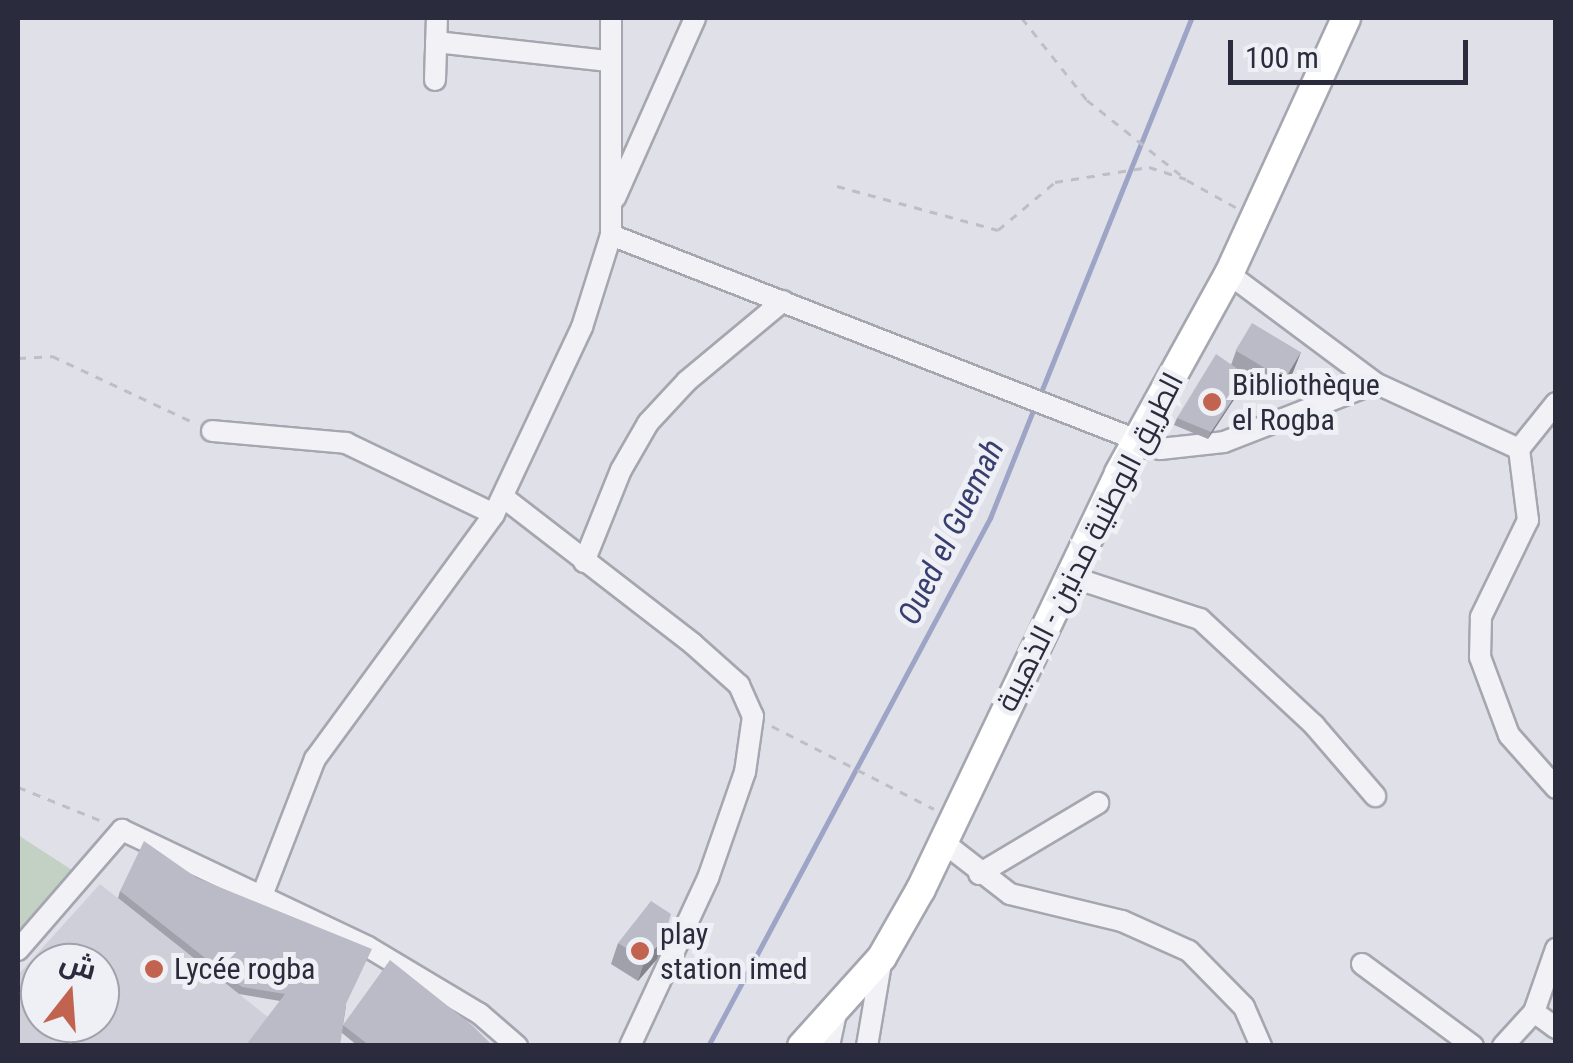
<!DOCTYPE html>
<meta charset="utf-8">
<style>
body{margin:0}
#map{position:relative;width:1573px;height:1063px;overflow:hidden;background:#e0e0e8;font-family:"Roboto Condensed",Cairo,sans-serif}
div>[style]{position:absolute}
.built>*{inset:0;background:#cecfd9}
.green>*{inset:0;background:#c2d1c3}
.stream>*{height:5px;margin:-2.5px;padding:0 2.5px;transform-origin:2.5px;border-radius:2.5px;background:#9ea4c5}
.path>*{height:2.5px;margin-top:-1.25px;transform-origin:0;background:repeating-linear-gradient(90deg,#bebec6 0 8px,transparent 0 16px)}
.roads{filter:drop-shadow(2px 0 #a6a6b1) drop-shadow(-2px 0 #a6a6b1) drop-shadow(0 2px #a6a6b1) drop-shadow(0 -2px #a6a6b1)}
.minor>*{height:20px;margin:-10px;padding:0 10px;transform-origin:10px;border-radius:10px;background:#f2f2f6}
.major>*{height:28px;margin:-14px;padding:0 14px;transform-origin:14px;border-radius:14px;background:#fff}
.wall>*{inset:0;background:#a0a1ab}
.shaded-wall>*{inset:0;background:#82838b}
.building>*{inset:0;background:#babbc7;transform-origin:0 0}
.dots>*{width:28px;height:28px;translate:-50% -50%;box-sizing:border-box;border:5px solid #eff0f5;border-radius:50%}
span{translate:-50% -50%;white-space:nowrap;text-align:center;line-height:1.15;-webkit-text-stroke:10px #eff0f5;paint-order:stroke}
.poi-label{font-size:30px;color:#2a2b3d}
.left{translate:0 -50%;text-align:left}
.street-label{font-size:30px;color:#2a2b3d}
.water-label{font-size:32px;color:#383e6e;font-style:italic}
.frame{position:absolute;inset:0;border:20px solid #2a2b3d;pointer-events:none}
.north{position:absolute;left:20px;top:943px;width:100px;height:100px;box-sizing:border-box;background:#eff0f5;border:2px solid #a0a1ab;border-radius:50%;rotate:17deg;font-size:28px;font-weight:700;line-height:40px;text-align:center;color:#2a2b3d}
.north::after{content:'';display:block;margin:auto;width:35px;height:45px;background:#c2634f;clip-path:polygon(50% 0,100% 100%,50% 72%,0 100%)}
.scale{position:absolute;left:1228px;top:40px;width:240px;height:45px;box-sizing:border-box;border:5px solid #2a2b3d;border-top:0;padding-left:12px;font-size:30px;line-height:35px;white-space:nowrap;color:#2a2b3d;-webkit-text-stroke:8px #eff0f5;paint-order:stroke}
</style>
<div id="map">
<div class="built">
<i style="clip-path:polygon(evenodd,100px 884px,273px 1021px,249px 1045px,18px 1045px,18px 975px,100px 884px,40px 963px,100px 963px,100px 1023px,40px 1023px,40px 963px)"></i>
</div>
<div class="green">
<i style="clip-path:polygon(18px 835px,75px 872px,18px 933px)"></i>
</div>
<div class="stream">
<i style="left:1039px;top:397px;width:408px;rotate:-68.1deg"></i>
<i style="left:708px;top:1046px;width:599px;rotate:-61.89deg"></i>
<i style="left:990px;top:518px;width:118px;rotate:-68.2deg"></i>
</div>
<div class="path">
<i style="left:1022px;top:18px;width:105px;rotate:51.6deg"></i>
<i style="left:1087px;top:100px;width:120px;rotate:38.6deg"></i>
<i style="left:1187px;top:180px;width:57px;rotate:29.2deg"></i>
<i style="left:837px;top:186px;width:167px;rotate:15.3deg"></i>
<i style="left:998px;top:230px;width:75px;rotate:-40.1deg"></i>
<i style="left:1055px;top:182px;width:95px;rotate:-9.1deg"></i>
<i style="left:1149px;top:167px;width:39px;rotate:18deg"></i>
<i style="left:18px;top:358px;width:34px;rotate:-3deg"></i>
<i style="left:52px;top:356px;width:160px;rotate:25.1deg"></i>
<i style="left:772px;top:726px;width:182px;rotate:27.1deg"></i>
<i style="left:18px;top:787px;width:93px;rotate:22.1deg"></i>
</div>
<div class="roads">
<div class="minor">
<i style="left:436px;top:42px;width:174px;rotate:6.3deg"></i>
<i style="left:435px;top:80px;width:62px;rotate:-88.2deg"></i>
<i style="left:615px;top:198px;width:197px;rotate:-66deg"></i>
<i style="left:611px;top:235px;width:589px;rotate:21.3deg"></i>
<i style="left:1160px;top:449px;width:64px;rotate:-6.2deg"></i>
<i style="left:1224px;top:442px;width:162px;rotate:-21.3deg"></i>
<i style="left:1229px;top:274px;width:182px;rotate:36.7deg"></i>
<i style="left:1375px;top:383px;width:158px;rotate:24.6deg"></i>
<i style="left:1519px;top:449px;width:59px;rotate:-51.2deg"></i>
<i style="left:212px;top:431px;width:135px;rotate:5.1deg"></i>
<i style="left:346px;top:443px;width:164px;rotate:25.6deg"></i>
<i style="left:1519px;top:449px;width:72px;rotate:82.8deg"></i>
<i style="left:1528px;top:520px;width:108px;rotate:115.9deg"></i>
<i style="left:1481px;top:617px;width:40px;rotate:91.4deg"></i>
<i style="left:1480px;top:657px;width:83px;rotate:69.6deg"></i>
<i style="left:1509px;top:735px;width:71px;rotate:48.4deg"></i>
<i style="left:503px;top:497px;width:240px;rotate:37.7deg"></i>
<i style="left:693px;top:644px;width:62px;rotate:41.7deg"></i>
<i style="left:739px;top:685px;width:34px;rotate:66deg"></i>
<i style="left:753px;top:716px;width:57px;rotate:98.1deg"></i>
<i style="left:745px;top:772px;width:112px;rotate:109.2deg"></i>
<i style="left:708px;top:878px;width:185px;rotate:114.9deg"></i>
<i style="left:584px;top:562px;width:99px;rotate:-68.1deg"></i>
<i style="left:621px;top:470px;width:54px;rotate:-60.1deg"></i>
<i style="left:648px;top:423px;width:57px;rotate:-47.1deg"></i>
<i style="left:687px;top:381px;width:125px;rotate:-39.8deg"></i>
<i style="left:1069px;top:576px;width:138px;rotate:18.2deg"></i>
<i style="left:1200px;top:619px;width:156px;rotate:42.9deg"></i>
<i style="left:1314px;top:725px;width:94px;rotate:49.3deg"></i>
<i style="left:943px;top:842px;width:85px;rotate:37.8deg"></i>
<i style="left:1010px;top:894px;width:115px;rotate:13.6deg"></i>
<i style="left:1122px;top:921px;width:73px;rotate:24.1deg"></i>
<i style="left:1189px;top:951px;width:78px;rotate:45.5deg"></i>
<i style="left:1244px;top:1007px;width:43px;rotate:66.4deg"></i>
<i style="left:979px;top:874px;width:139px;rotate:-30.8deg"></i>
<i style="left:263px;top:893px;width:144px;rotate:-68.8deg"></i>
<i style="left:315px;top:759px;width:303px;rotate:-53.8deg"></i>
<i style="left:494px;top:514px;width:207px;rotate:-64.8deg"></i>
<i style="left:582px;top:327px;width:96px;rotate:-72.5deg"></i>
<i style="left:611px;top:235px;width:217px;rotate:-90deg"></i>
<i style="left:18px;top:950px;width:159px;rotate:-49.1deg"></i>
<i style="left:122px;top:830px;width:272px;rotate:25.4deg"></i>
<i style="left:368px;top:947px;width:131px;rotate:30.9deg"></i>
<i style="left:480px;top:1014px;width:49px;rotate:40.9deg"></i>
<i style="left:1362px;top:964px;width:138px;rotate:36.5deg"></i>
<i style="left:1534px;top:1012px;width:27px;rotate:36deg"></i>
<i style="left:829px;top:1046px;width:34px;rotate:-78deg"></i>
<i style="left:867px;top:1046px;width:90px;rotate:-80.4deg"></i>
<i style="left:1503px;top:1046px;width:46px;rotate:-47.6deg"></i>
<i style="left:1534px;top:1012px;width:67px;rotate:-70.8deg"></i>
</div>
<div class="major">
<i style="left:802px;top:1046px;width:120px;rotate:-48deg"></i>
<i style="left:882px;top:957px;width:78px;rotate:-60.2deg"></i>
<i style="left:921px;top:889px;width:461px;rotate:-64.5deg"></i>
<i style="left:1119px;top:473px;width:227px;rotate:-61.1deg"></i>
<i style="left:1229px;top:274px;width:281px;rotate:-65.4deg"></i>
</div>
</div>
<div class="wall">
<i style="clip-path:polygon(1236px 351px,1301px 352px,1293px 372px,1277px 400px,1246px 381px,1208px 439px,1174px 425px,1177px 418px,1231px 365px)"></i>
<i style="clip-path:polygon(120px 891px,346px 1006px,343px 1025px,493px 1046px,358px 1046px,342px 1033px,280px 1001px,239px 994px,118px 898px)"></i>
<i style="clip-path:polygon(618px 943px,657px 959px,638px 981px,611px 964px)"></i>
</div>
<div class="shaded-wall">
<i style="clip-path:polygon(1301px 352px,1293px 372px,1277px 400px,1285px 379px)"></i>
<i style="clip-path:polygon(1248px 376px,1245px 383px,1208px 439px,1211px 432px)"></i>
<i style="clip-path:polygon(664px 938px,657px 959px,638px 981px,645px 960px)"></i>
</div>
<div class="building">
<i style="left:1252px;top:323px;width:57px;height:32px;rotate:31deg"></i>
<i style="clip-path:polygon(1216px 354px,1248px 376px,1211px 432px,1177px 418px)"></i>
<i style="clip-path:polygon(144px 841px,197px 878px,372px 949px,346px 1004px,340px 1046px,246px 1045px,285px 994px,242px 987px,120px 891px)"></i>
<i style="clip-path:polygon(651px 901px,671px 914px,664px 938px,645px 960px,618px 943px)"></i>
<i style="clip-path:polygon(390px 960px,473px 1026px,493px 1046px,370px 1046px,343px 1025px)"></i>
</div>
<div class="dots">
<i style="left:1212px;top:402px;background:#c2634f"></i>
<i style="left:640px;top:951px;background:#c2634f"></i>
<i style="left:154px;top:969px;background:#c2634f"></i>
</div>
<div class="poi-label">
<span class="left" style="left:1232px;top:402px">Bibliothèque<br>el Rogba</span>
<span class="left" style="left:660px;top:951px">play<br>station imed</span>
<span class="left" style="left:174px;top:969px">Lycée rogba</span>
</div>
<div class="street-label">
<span style="left:1090px;top:542px;rotate:-63deg">الطريق الوطنية مدنين - الذهيبة</span>
</div>
<div class="water-label">
<span style="left:951px;top:532px;rotate:-64deg">Oued el Guemah</span>
</div>
<div class="frame"></div>
<div class="north">ش</div>
<div class="scale">100 m</div>
</div>
